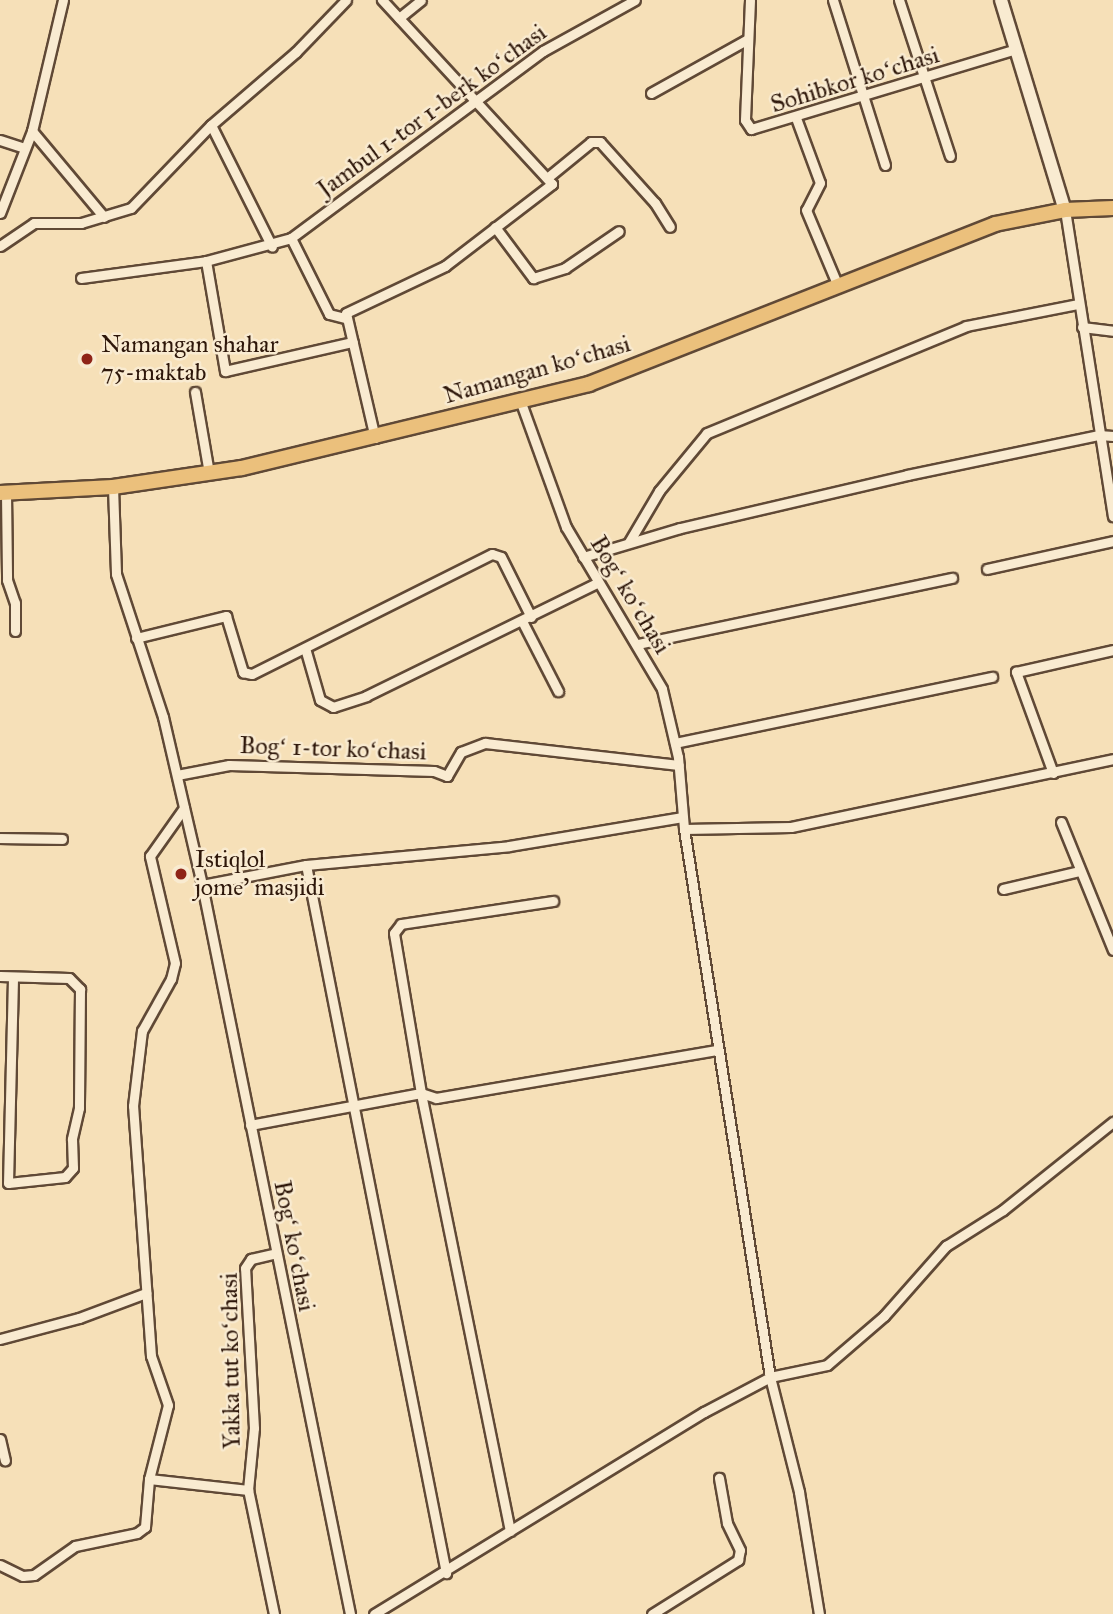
<!DOCTYPE html>
<meta charset="utf-8">
<style>
body{margin:0}
#map{position:relative;width:1113px;height:1614px;overflow:hidden;background:#f6e0b8;font-family:"IM FELL Great Primer",serif}
div>[style]{position:absolute}
.roads{filter:drop-shadow(2px 0 #604936) drop-shadow(-2px 0 #604936) drop-shadow(0 2px #604936) drop-shadow(0 -2px #604936)}
.street>*{height:9px;margin:-4.5px;padding:0 4.5px;transform-origin:4.5px;border-radius:4.5px;background:#f9ebd1}
.secondary>*{height:12px;margin:-6px;padding:0 6px;transform-origin:6px;border-radius:6px;background:#f9ebd1}
.primary>*{height:14px;margin:-7px;padding:0 7px;transform-origin:7px;border-radius:7px;background:#ebc07c}
.dots>*{width:19px;height:19px;translate:-50% -50%;box-sizing:border-box;border:4px solid #f9ebd1;border-radius:50%}
span{translate:-50% -50%;white-space:nowrap;text-align:center;line-height:1.15;-webkit-text-stroke:5px #f9ebd1;paint-order:stroke}
.street-label{font-size:24px;color:#2e170a}
.poi-label{font-size:24px;color:#2e170a}
.left{translate:0 -50%;text-align:left}
</style>
<div id="map">
<div class="roads">
<div class="street">
<i style="left:63px;top:0;width:135px;rotate:103.3deg"></i>
<i style="left:32px;top:131px;width:112px;rotate:50.1deg"></i>
<i style="left:750px;top:0;width:120px;rotate:92.4deg"></i>
<i style="left:745px;top:120px;width:11px;rotate:56deg"></i>
<i style="left:751px;top:129px;width:277px;rotate:-16.8deg"></i>
<i style="left:833px;top:0;width:173px;rotate:72.5deg"></i>
<i style="left:899px;top:0;width:164px;rotate:71.9deg"></i>
<i style="left:399px;top:18px;width:28px;rotate:-39deg"></i>
<i style="left:651px;top:93px;width:111px;rotate:-29.1deg"></i>
<i style="left:796px;top:118px;width:69px;rotate:69.7deg"></i>
<i style="left:820px;top:183px;width:30px;rotate:117deg"></i>
<i style="left:806px;top:210px;width:82px;rotate:67.2deg"></i>
<i style="left:211px;top:125px;width:136px;rotate:63.4deg"></i>
<i style="left:0;top:140px;width:25px;rotate:18deg"></i>
<i style="left:547px;top:178px;width:57px;rotate:-39.3deg"></i>
<i style="left:591px;top:142px;width:9px"></i>
<i style="left:600px;top:142px;width:82px;rotate:48deg"></i>
<i style="left:655px;top:203px;width:28px;rotate:58deg"></i>
<i style="left:1065px;top:210px;width:310px;rotate:81.1deg"></i>
<i style="left:0;top:213px;width:88px;rotate:-68.7deg"></i>
<i style="left:495px;top:227px;width:64px;rotate:53.3deg"></i>
<i style="left:533px;top:278px;width:34px;rotate:-17deg"></i>
<i style="left:565px;top:268px;width:65px;rotate:-34.4deg"></i>
<i style="left:291px;top:238px;width:85px;rotate:63.4deg"></i>
<i style="left:329px;top:314px;width:16px;rotate:14deg"></i>
<i style="left:0;top:246px;width:41px;rotate:-34.1deg"></i>
<i style="left:34px;top:223px;width:47px"></i>
<i style="left:81px;top:223px;width:52px;rotate:-16.7deg"></i>
<i style="left:131px;top:208px;width:115px;rotate:-46.1deg"></i>
<i style="left:211px;top:125px;width:112px;rotate:-40.7deg"></i>
<i style="left:296px;top:52px;width:72px;rotate:-46.1deg"></i>
<i style="left:206px;top:261px;width:112px;rotate:80.2deg"></i>
<i style="left:225px;top:371px;width:131px;rotate:-12.8deg"></i>
<i style="left:81px;top:278px;width:126px;rotate:-7.7deg"></i>
<i style="left:206px;top:261px;width:88px;rotate:-15.1deg"></i>
<i style="left:291px;top:238px;width:314px;rotate:-36.6deg"></i>
<i style="left:543px;top:51px;width:105px;rotate:-29deg"></i>
<i style="left:1082px;top:327px;width:31px;rotate:7deg"></i>
<i style="left:195px;top:392px;width:82px;rotate:80.2deg"></i>
<i style="left:520px;top:400px;width:135px;rotate:70.1deg"></i>
<i style="left:566px;top:527px;width:188px;rotate:59.3deg"></i>
<i style="left:662px;top:689px;width:70px;rotate:76.8deg"></i>
<i style="left:678px;top:757px;width:72px;rotate:85.2deg"></i>
<i style="left:684px;top:829px;width:555px;rotate:81.08deg"></i>
<i style="left:770px;top:1377px;width:119px;rotate:75.8deg"></i>
<i style="left:799px;top:1492px;width:124px;rotate:80.7deg"></i>
<i style="left:375px;top:438px;width:128px;rotate:-103.1deg"></i>
<i style="left:346px;top:313px;width:110px;rotate:-25.4deg"></i>
<i style="left:445px;top:266px;width:135px;rotate:-37.5deg"></i>
<i style="left:552px;top:184px;width:251px;rotate:-132.7deg"></i>
<i style="left:113px;top:487px;width:87px;rotate:88deg"></i>
<i style="left:116px;top:574px;width:151px;rotate:71.8deg"></i>
<i style="left:163px;top:717px;width:172px;rotate:76.9deg"></i>
<i style="left:202px;top:885px;width:744px;rotate:78.52deg"></i>
<i style="left:6px;top:493px;width:87px;rotate:89.3deg"></i>
<i style="left:7px;top:580px;width:24px;rotate:71deg"></i>
<i style="left:15px;top:603px;width:28px;rotate:90deg"></i>
<i style="left:629px;top:542px;width:59px;rotate:-59.5deg"></i>
<i style="left:659px;top:491px;width:75px;rotate:-50.4deg"></i>
<i style="left:707px;top:433px;width:280px;rotate:-22.4deg"></i>
<i style="left:966px;top:326px;width:114px;rotate:-11.1deg"></i>
<i style="left:583px;top:557px;width:101px;rotate:-16.6deg"></i>
<i style="left:680px;top:528px;width:233px;rotate:-13.1deg"></i>
<i style="left:907px;top:475px;width:195px;rotate:-11.8deg"></i>
<i style="left:1098px;top:435px;width:15px;rotate:4deg"></i>
<i style="left:987px;top:569px;width:129px;rotate:-12.5deg"></i>
<i style="left:522px;top:621px;width:79px;rotate:62.8deg"></i>
<i style="left:136px;top:638px;width:93px;rotate:-13.7deg"></i>
<i style="left:226px;top:616px;width:59px;rotate:73.1deg"></i>
<i style="left:243px;top:672px;width:9px;rotate:13deg"></i>
<i style="left:252px;top:674px;width:268px;rotate:-26.6deg"></i>
<i style="left:492px;top:554px;width:9px;rotate:18deg"></i>
<i style="left:501px;top:557px;width:67px;rotate:63.4deg"></i>
<i style="left:638px;top:644px;width:321px;rotate:-11.9deg"></i>
<i style="left:305px;top:648px;width:54px;rotate:73.9deg"></i>
<i style="left:320px;top:700px;width:15px;rotate:28deg"></i>
<i style="left:333px;top:707px;width:35px;rotate:-18deg"></i>
<i style="left:366px;top:696px;width:257px;rotate:-26.1deg"></i>
<i style="left:675px;top:743px;width:324px;rotate:-11.8deg"></i>
<i style="left:1053px;top:773px;width:108px;rotate:-110.1deg"></i>
<i style="left:1016px;top:672px;width:99px;rotate:-12.8deg"></i>
<i style="left:177px;top:775px;width:53px;rotate:-10.9deg"></i>
<i style="left:229px;top:765px;width:205px;rotate:1.7deg"></i>
<i style="left:434px;top:771px;width:14px;rotate:21deg"></i>
<i style="left:447px;top:776px;width:28px;rotate:-60deg"></i>
<i style="left:461px;top:752px;width:26px;rotate:-21deg"></i>
<i style="left:485px;top:743px;width:195px;rotate:6.5deg"></i>
<i style="left:1061px;top:822px;width:138px;rotate:67.9deg"></i>
<i style="left:684px;top:829px;width:107px;rotate:-1.1deg"></i>
<i style="left:791px;top:827px;width:329px;rotate:-11.9deg"></i>
<i style="left:0;top:838px;width:62px;rotate:0.9deg"></i>
<i style="left:306px;top:865px;width:722px;rotate:78.81deg"></i>
<i style="left:202px;top:885px;width:106px;rotate:-10.9deg"></i>
<i style="left:306px;top:865px;width:204px;rotate:-5.3deg"></i>
<i style="left:509px;top:846px;width:176px;rotate:-9.5deg"></i>
<i style="left:1003px;top:889px;width:79px;rotate:-13.2deg"></i>
<i style="left:0;top:976px;width:69px;rotate:1.7deg"></i>
<i style="left:69px;top:978px;width:16px;rotate:45deg"></i>
<i style="left:80px;top:989px;width:119px;rotate:90.5deg"></i>
<i style="left:79px;top:1108px;width:32px;rotate:103deg"></i>
<i style="left:72px;top:1139px;width:29px;rotate:88deg"></i>
<i style="left:73px;top:1168px;width:12px;rotate:132deg"></i>
<i style="left:65px;top:1177px;width:57px;rotate:174deg"></i>
<i style="left:8px;top:1183px;width:206px;rotate:-88.6deg"></i>
<i style="left:250px;top:1125px;width:174px;rotate:-10.6deg"></i>
<i style="left:421px;top:1093px;width:16px;rotate:18deg"></i>
<i style="left:436px;top:1098px;width:286px;rotate:-9.7deg"></i>
<i style="left:0;top:1339px;width:82px;rotate:-14.9deg"></i>
<i style="left:79px;top:1318px;width:72px;rotate:-20.5deg"></i>
<i style="left:0;top:1439px;width:22px;rotate:77deg"></i>
<i style="left:149px;top:1479px;width:100px;rotate:6.3deg"></i>
<i style="left:510px;top:1531px;width:447px;rotate:-101.5deg"></i>
<i style="left:421px;top:1093px;width:162px;rotate:-99.6deg"></i>
<i style="left:394px;top:933px;width:11px;rotate:-52deg"></i>
<i style="left:401px;top:924px;width:154px;rotate:-8.6deg"></i>
<i style="left:0;top:1565px;width:25px;rotate:26deg"></i>
<i style="left:23px;top:1576px;width:11px;rotate:-5deg"></i>
<i style="left:34px;top:1575px;width:50px;rotate:-35.3deg"></i>
<i style="left:75px;top:1546px;width:63px;rotate:-11.8deg"></i>
<i style="left:137px;top:1533px;width:10px;rotate:-37deg"></i>
<i style="left:145px;top:1527px;width:48px;rotate:-85.2deg"></i>
<i style="left:149px;top:1479px;width:76px;rotate:-75.6deg"></i>
<i style="left:168px;top:1405px;width:52px;rotate:-109.1deg"></i>
<i style="left:151px;top:1356px;width:251px;rotate:-94.1deg"></i>
<i style="left:133px;top:1106px;width:76px;rotate:-83.2deg"></i>
<i style="left:142px;top:1031px;width:60px;rotate:-60.9deg"></i>
<i style="left:171px;top:979px;width:16px;rotate:-76deg"></i>
<i style="left:175px;top:963px;width:110px;rotate:-103.2deg"></i>
<i style="left:150px;top:856px;width:59px;rotate:-54.7deg"></i>
<i style="left:274px;top:1614px;width:127px;rotate:-101.8deg"></i>
<i style="left:248px;top:1490px;width:62px;rotate:-84.5deg"></i>
<i style="left:254px;top:1428px;width:160px;rotate:-93.2deg"></i>
<i style="left:245px;top:1268px;width:11px;rotate:-56deg"></i>
<i style="left:251px;top:1259px;width:26px;rotate:-13deg"></i>
<i style="left:374px;top:1614px;width:387px;rotate:-31.5deg"></i>
<i style="left:704px;top:1412px;width:75px;rotate:-27.9deg"></i>
<i style="left:770px;top:1377px;width:58px;rotate:-11.9deg"></i>
<i style="left:827px;top:1365px;width:75px;rotate:-40.7deg"></i>
<i style="left:884px;top:1316px;width:94px;rotate:-48.5deg"></i>
<i style="left:946px;top:1246px;width:67px;rotate:-32.3deg"></i>
<i style="left:1003px;top:1210px;width:141px;rotate:-38.7deg"></i>
<i style="left:652px;top:1614px;width:102px;rotate:-32.1deg"></i>
<i style="left:738px;top:1560px;width:10px;rotate:-79deg"></i>
<i style="left:740px;top:1550px;width:30px;rotate:-116deg"></i>
<i style="left:727px;top:1523px;width:46px;rotate:-100.1deg"></i>
</div>
<div class="secondary">
<i style="left:1001px;top:0;width:220px;rotate:73.1deg"></i>
</div>
<div class="primary">
<i style="left:0;top:493px;width:113px;rotate:-3deg"></i>
<i style="left:113px;top:487px;width:130px;rotate:-8.4deg"></i>
<i style="left:242px;top:468px;width:357px;rotate:-13.6deg"></i>
<i style="left:589px;top:384px;width:436px;rotate:-21.5deg"></i>
<i style="left:995px;top:224px;width:71px;rotate:-11.3deg"></i>
<i style="left:1065px;top:210px;width:48px;rotate:-2.4deg"></i>
</div>
</div>
<div class="dots">
<i style="left:87px;top:359px;background:#8f2418"></i>
<i style="left:181px;top:874px;background:#8f2418"></i>
</div>
<div class="street-label">
<span style="left:855px;top:80px;rotate:-17deg">Sohibkor koʻchasi</span>
<span style="left:432px;top:111px;rotate:-36deg">Jambul 1-tor 1-berk koʻchasi</span>
<span style="left:537px;top:370px;rotate:-16deg">Namangan koʻchasi</span>
<span style="left:630px;top:595px;rotate:59deg">Bogʻ koʻchasi</span>
<span style="left:333px;top:749px;rotate:2deg">Bogʻ 1-tor koʻchasi</span>
<span style="left:294px;top:1246px;rotate:79deg">Bogʻ koʻchasi</span>
<span style="left:231px;top:1361px;rotate:-91deg">Yakka tut koʻchasi</span>
</div>
<div class="poi-label">
<span class="left" style="left:101px;top:359px">Namangan shahar<br>75-maktab</span>
<span class="left" style="left:195px;top:874px">Istiqlol<br>jome’ masjidi</span>
</div>
</div>
